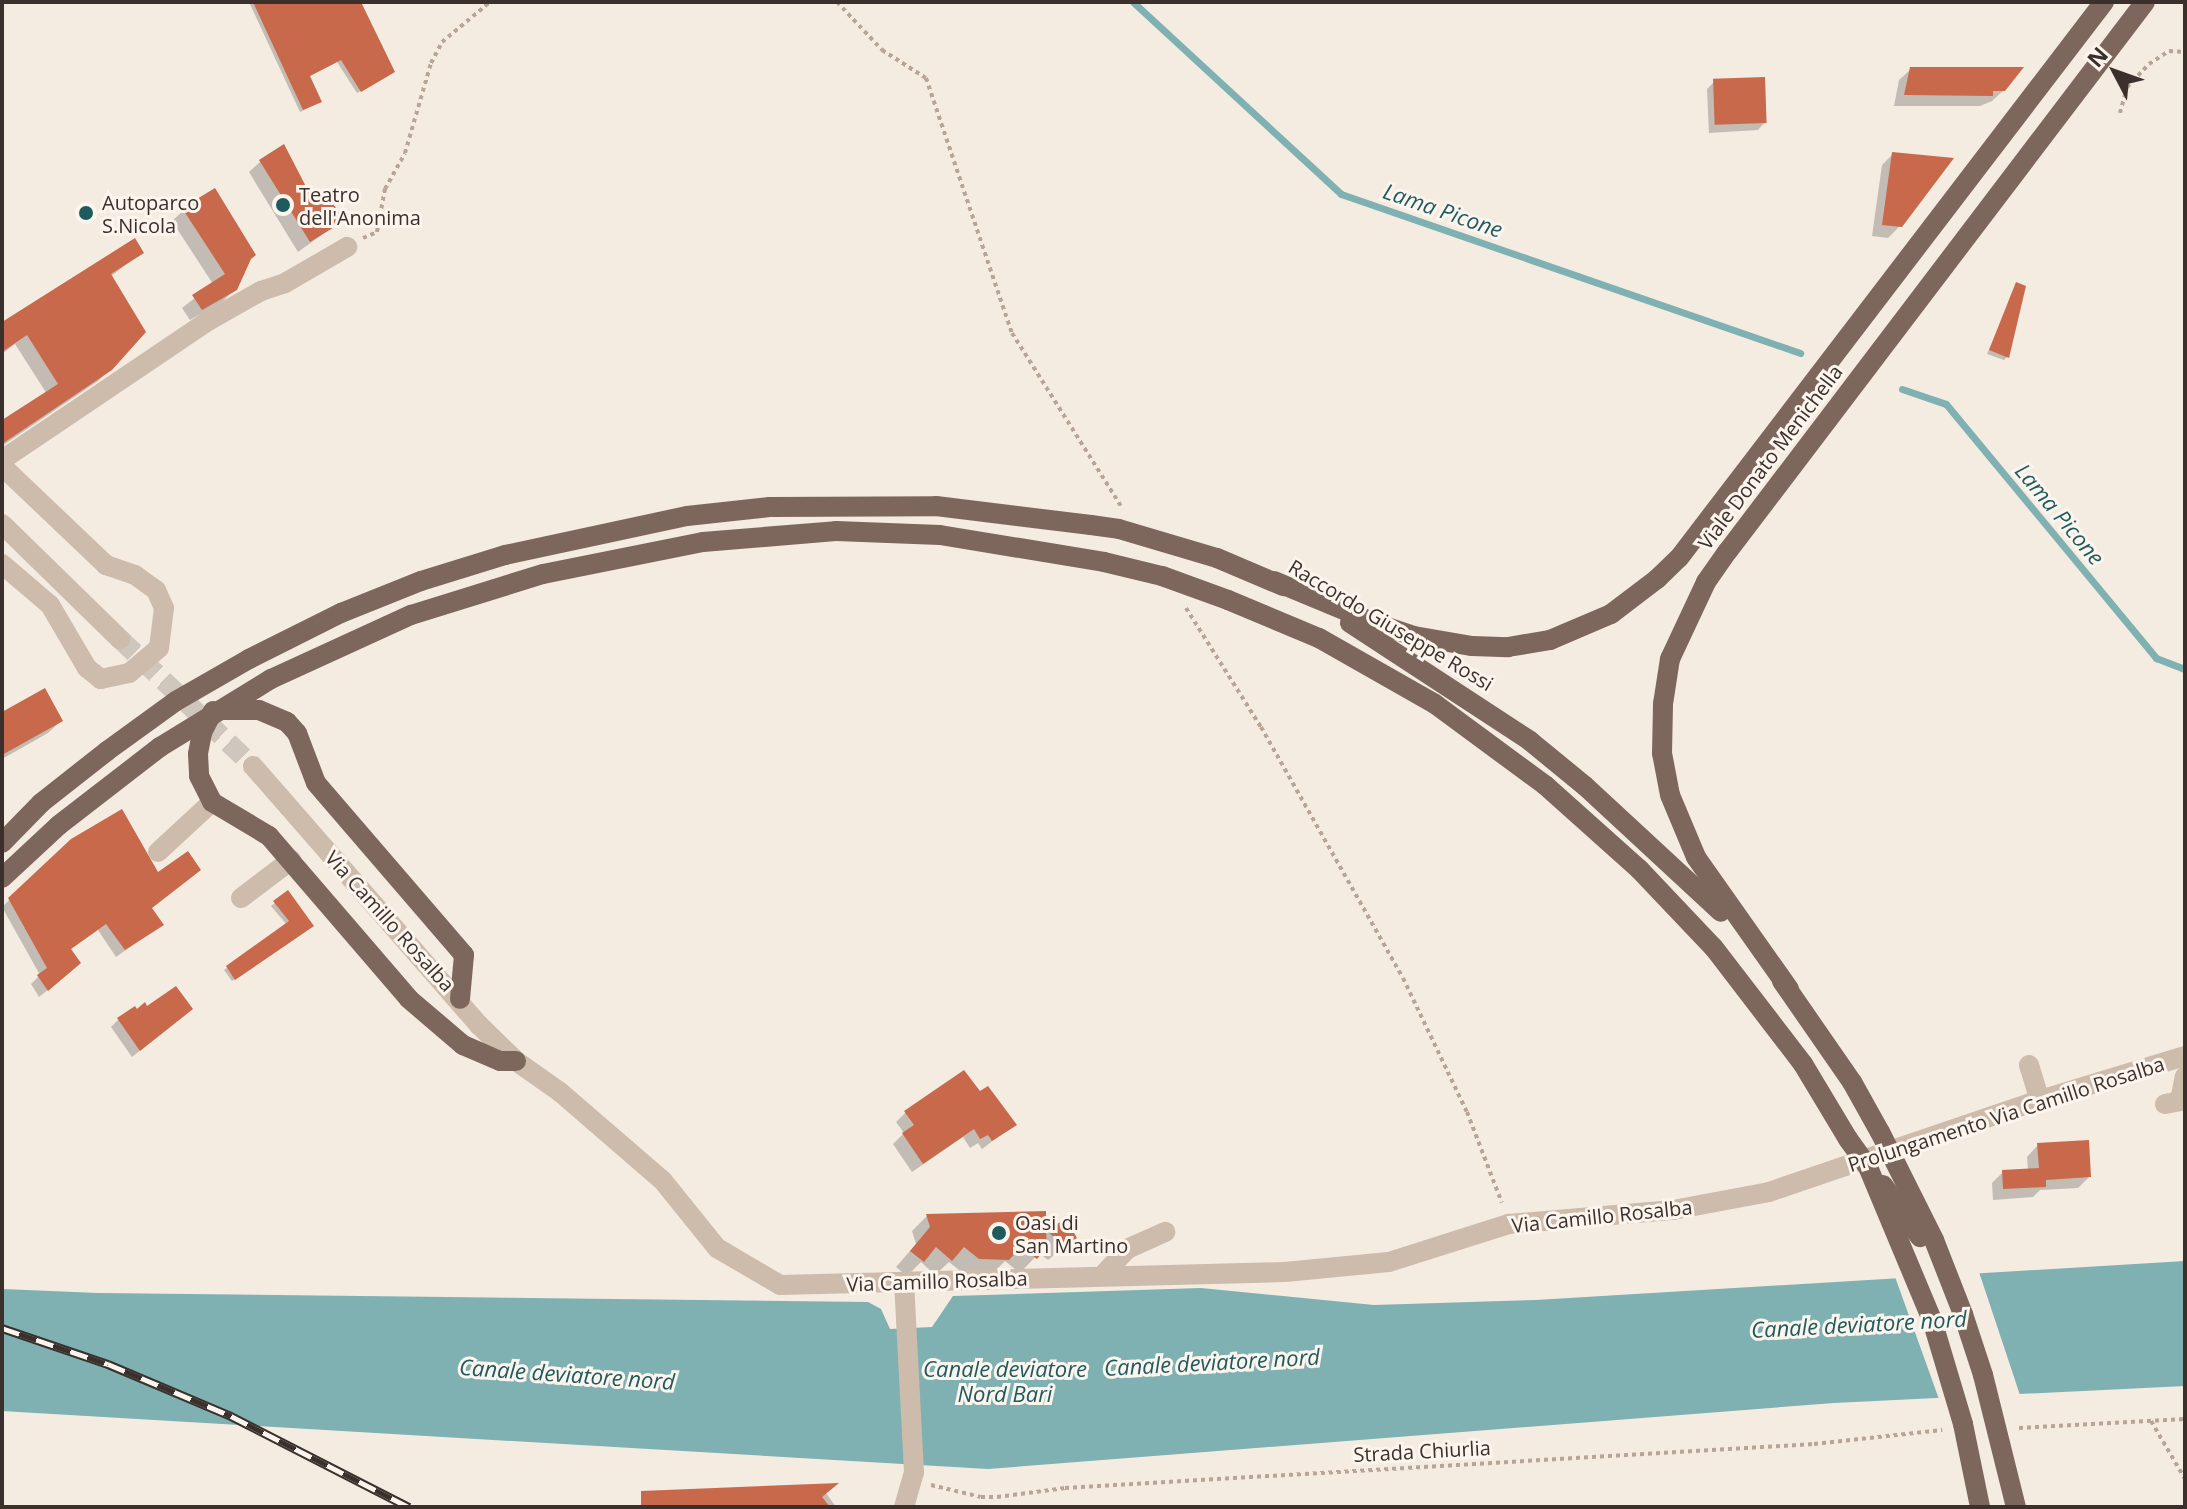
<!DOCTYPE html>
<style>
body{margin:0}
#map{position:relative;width:2187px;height:1509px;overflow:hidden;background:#f4ebe1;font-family:"Open Sans",sans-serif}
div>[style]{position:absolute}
.water>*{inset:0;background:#7fb0b2}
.pier>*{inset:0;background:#f4ebe1}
.shadow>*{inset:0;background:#0003}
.stream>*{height:7px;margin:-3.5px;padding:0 3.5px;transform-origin:3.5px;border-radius:3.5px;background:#7fb0b2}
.building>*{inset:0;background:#c8694b;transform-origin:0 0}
.minor-tunnel>*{height:20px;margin-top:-10px;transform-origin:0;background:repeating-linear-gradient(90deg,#cfc6bd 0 20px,transparent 0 30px)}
.path>*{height:4px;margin-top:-2px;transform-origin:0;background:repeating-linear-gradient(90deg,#b9a596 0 4px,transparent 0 8px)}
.minor>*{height:20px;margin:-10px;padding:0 10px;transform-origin:10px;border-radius:10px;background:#cdbbac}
.major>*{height:20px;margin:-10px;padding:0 10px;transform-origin:10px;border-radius:10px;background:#7d675c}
.rail>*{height:9px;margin-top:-4.5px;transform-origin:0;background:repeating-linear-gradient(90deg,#fbf5ee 0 18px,#3b302b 0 36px);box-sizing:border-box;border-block:2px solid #3b302b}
.major-bridge>*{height:20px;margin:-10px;padding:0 10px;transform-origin:10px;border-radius:10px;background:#7d675c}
.dots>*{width:22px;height:22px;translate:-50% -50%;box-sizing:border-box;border:4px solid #fbf5ee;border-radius:50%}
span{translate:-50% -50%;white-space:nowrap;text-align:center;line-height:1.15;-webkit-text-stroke:6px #fbf5ee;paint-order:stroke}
.poi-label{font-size:20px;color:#3b302b}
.left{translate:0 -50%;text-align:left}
.street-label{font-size:20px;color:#3b302b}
.water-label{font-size:22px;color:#1f5a5e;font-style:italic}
.frame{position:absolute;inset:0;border:4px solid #3b302b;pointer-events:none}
.north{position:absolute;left:2075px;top:32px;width:80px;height:80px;-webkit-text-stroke:6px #fbf5ee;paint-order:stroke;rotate:311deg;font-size:22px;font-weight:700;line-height:32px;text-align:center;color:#3b302b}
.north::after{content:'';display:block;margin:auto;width:28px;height:36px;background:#3b302b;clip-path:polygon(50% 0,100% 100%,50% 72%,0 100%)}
</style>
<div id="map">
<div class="water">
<i style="clip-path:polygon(2185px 1261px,2185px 1386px,1834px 1403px,988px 1469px,2px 1411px,2px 1289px,98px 1293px,868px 1302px,881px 1309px,890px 1329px,932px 1327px,953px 1296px,1201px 1288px,1374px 1305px,1536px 1300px)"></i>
</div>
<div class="pier">
<i style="clip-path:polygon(1978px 1269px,2021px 1398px,1940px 1402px,1894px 1274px)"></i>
</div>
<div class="shadow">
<i style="clip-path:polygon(249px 2px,358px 2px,383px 47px,380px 50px,389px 75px,357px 93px,337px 62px,308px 77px,316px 104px,300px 112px)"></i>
<i style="clip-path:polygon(1911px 69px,2004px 90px,1992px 101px,1980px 106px,1894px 106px,1899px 80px)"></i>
<i style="clip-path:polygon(1714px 82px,1765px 122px,1758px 130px,1709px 133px,1707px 89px)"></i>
<i style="clip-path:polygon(1893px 154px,1900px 226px,1888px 238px,1872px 236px,1882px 165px)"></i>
<i style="clip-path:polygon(261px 161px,315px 206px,341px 221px,298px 252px,249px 172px)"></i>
<i style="clip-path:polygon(184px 210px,247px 262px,235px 289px,223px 301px,190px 320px,182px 308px,213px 284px,172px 221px)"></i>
<i style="clip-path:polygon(142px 252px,110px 277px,110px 369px,98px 381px,2px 446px,2px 423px,47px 394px,15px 344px,2px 354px,2px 324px)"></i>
<i style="clip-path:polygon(2017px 285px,2007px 357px,2004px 360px,1987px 354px)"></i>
<i style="clip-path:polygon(2px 709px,4px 713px,61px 721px,48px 733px,2px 759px)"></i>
<i style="clip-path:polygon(72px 840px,157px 875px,150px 909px,161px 925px,116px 957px,98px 930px,69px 950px,71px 971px,39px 997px,31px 984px,40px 975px,2px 907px)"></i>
<i style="clip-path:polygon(287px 893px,308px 928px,232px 981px,224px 970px,287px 925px,271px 906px)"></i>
<i style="clip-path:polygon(183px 1016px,132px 1057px,111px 1027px,118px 1020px)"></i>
<i style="clip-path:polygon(979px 1094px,1014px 1125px,982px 1149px,978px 1143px,970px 1148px,963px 1137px,912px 1172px,893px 1144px,904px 1133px,896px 1122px,906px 1112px)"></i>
<i style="clip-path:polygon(2038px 1145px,2089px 1177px,2078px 1188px,2040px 1190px,2033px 1197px,1993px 1200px,1992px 1183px,2003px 1172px,2028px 1170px,2027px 1157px)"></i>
<i style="clip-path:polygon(927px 1216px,1044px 1234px,1065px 1222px,1074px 1238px,1048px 1260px,1039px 1253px,1020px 1273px,1005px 1261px,992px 1274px,964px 1274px,949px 1262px,935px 1275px,921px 1262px,907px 1276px,896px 1267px,916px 1244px,912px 1231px)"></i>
<i style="clip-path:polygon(821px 1486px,836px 1507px,651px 1507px)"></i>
</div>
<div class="stream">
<i style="left:1133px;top:2px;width:283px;rotate:42.7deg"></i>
<i style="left:1341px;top:194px;width:486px;rotate:19.1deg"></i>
<i style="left:1902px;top:389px;width:46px;rotate:18.8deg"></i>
<i style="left:1946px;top:404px;width:330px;rotate:50.4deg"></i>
<i style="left:2156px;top:658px;width:31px;rotate:21deg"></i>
</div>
<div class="building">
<i style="clip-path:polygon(253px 2px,361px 2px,395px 72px,361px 92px,341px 60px,310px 76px,322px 102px,303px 110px)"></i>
<i style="clip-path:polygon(1910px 67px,2024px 67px,2005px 91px,1993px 91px,1993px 96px,1904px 95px)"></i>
<i style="left:1765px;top:77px;width:46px;height:52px;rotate:88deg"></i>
<i style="clip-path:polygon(284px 144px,315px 204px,329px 197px,344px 221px,310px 242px,259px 160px)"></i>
<i style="clip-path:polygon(1892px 152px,1954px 158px,1902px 227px,1882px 225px)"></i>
<i style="clip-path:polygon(215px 188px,256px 255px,251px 259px,237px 290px,202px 310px,192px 295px,225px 274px,182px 208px)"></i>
<i style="clip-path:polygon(135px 238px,144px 253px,111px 274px,146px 332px,112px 370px,2px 444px,2px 420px,58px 384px,27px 335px,2px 352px,2px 322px)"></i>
<i style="clip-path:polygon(2016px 282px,2026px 286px,2009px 358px,1989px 350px)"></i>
<i style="clip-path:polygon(45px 688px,63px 721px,2px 755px,2px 712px)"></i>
<i style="clip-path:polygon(122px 809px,158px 872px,188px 851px,201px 870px,152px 908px,164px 925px,125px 950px,106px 924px,71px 949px,81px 963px,48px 991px,37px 975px,47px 968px,8px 898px,71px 839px)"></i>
<i style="clip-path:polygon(288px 890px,314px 926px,235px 980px,226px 966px,289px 921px,273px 901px)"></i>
<i style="clip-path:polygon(176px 986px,193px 1009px,140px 1051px,117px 1018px,135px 1006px,137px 1009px,145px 1002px,147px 1006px)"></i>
<i style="clip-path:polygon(964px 1070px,980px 1091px,988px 1086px,1017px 1125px,992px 1141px,988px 1135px,980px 1139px,974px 1129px,923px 1164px,902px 1133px,914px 1125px,904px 1111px)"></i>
<i style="clip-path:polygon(2089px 1140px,2091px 1177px,2046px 1180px,2046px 1187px,2003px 1189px,2002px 1170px,2039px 1168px,2037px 1143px)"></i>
<i style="clip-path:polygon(1046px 1211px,1046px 1230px,1066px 1219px,1077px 1238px,1064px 1246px,1046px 1230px,1047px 1247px,1037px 1259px,1021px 1247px,1009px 1260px,979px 1259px,964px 1247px,952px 1261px,936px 1247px,924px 1262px,910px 1251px,930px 1227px,926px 1214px)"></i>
<i style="clip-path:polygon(839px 1483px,822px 1497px,830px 1507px,641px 1507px,641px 1491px)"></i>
</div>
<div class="minor-tunnel">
<i style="left:120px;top:639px;width:184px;rotate:43.7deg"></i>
</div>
<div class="path">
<i style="left:837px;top:2px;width:66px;rotate:46.8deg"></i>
<i style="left:882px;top:50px;width:52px;rotate:32.5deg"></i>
<i style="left:926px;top:78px;width:269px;rotate:71.4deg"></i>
<i style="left:1012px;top:333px;width:208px;rotate:57.8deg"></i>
<i style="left:2120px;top:113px;width:27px;rotate:-75deg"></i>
<i style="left:2127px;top:87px;width:32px;rotate:-46deg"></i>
<i style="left:2149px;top:64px;width:24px;rotate:-33deg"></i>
<i style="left:2169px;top:51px;width:16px;rotate:4deg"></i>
<i style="left:363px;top:238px;width:15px;rotate:-23deg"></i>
<i style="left:377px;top:232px;width:44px;rotate:-79.5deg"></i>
<i style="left:385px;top:189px;width:41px;rotate:-60.9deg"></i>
<i style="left:405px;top:153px;width:94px;rotate:-73.9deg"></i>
<i style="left:431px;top:63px;width:24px;rotate:-62deg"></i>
<i style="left:442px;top:42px;width:62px;rotate:-39.8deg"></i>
<i style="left:1186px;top:608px;width:141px;rotate:57.8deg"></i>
<i style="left:1261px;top:727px;width:288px;rotate:60.5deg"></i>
<i style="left:1403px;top:978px;width:148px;rotate:64.5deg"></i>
<i style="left:1467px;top:1112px;width:97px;rotate:69deg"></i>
<i style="left:2151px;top:1421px;width:67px;rotate:59.6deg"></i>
<i style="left:2019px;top:1428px;width:166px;rotate:-3.1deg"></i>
<i style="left:931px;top:1485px;width:51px;rotate:13.5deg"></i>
<i style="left:981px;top:1497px;width:16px"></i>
<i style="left:997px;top:1497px;width:69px;rotate:-7.5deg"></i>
<i style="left:1065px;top:1488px;width:750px;rotate:-3.36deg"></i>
<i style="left:1814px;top:1444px;width:129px;rotate:-6.2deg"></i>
</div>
<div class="minor">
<i style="left:2px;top:460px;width:249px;rotate:-34deg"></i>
<i style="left:208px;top:321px;width:61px;rotate:-29.5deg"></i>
<i style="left:261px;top:291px;width:25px;rotate:-18deg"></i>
<i style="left:285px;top:283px;width:72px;rotate:-30.1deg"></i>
<i style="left:2px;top:466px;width:144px;rotate:43.6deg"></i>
<i style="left:106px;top:565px;width:31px;rotate:19deg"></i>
<i style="left:135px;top:575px;width:26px;rotate:36deg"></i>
<i style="left:156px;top:590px;width:20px;rotate:66deg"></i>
<i style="left:164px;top:608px;width:40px;rotate:97.1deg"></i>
<i style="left:159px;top:648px;width:39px;rotate:140deg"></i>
<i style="left:129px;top:673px;width:29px;rotate:168deg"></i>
<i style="left:101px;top:679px;width:18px;rotate:-142deg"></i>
<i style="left:87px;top:668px;width:73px;rotate:-120.4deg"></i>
<i style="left:50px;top:605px;width:63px;rotate:-139.5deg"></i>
<i style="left:2px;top:524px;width:165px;rotate:44.3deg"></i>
<i style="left:253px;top:766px;width:344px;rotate:48.9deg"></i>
<i style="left:479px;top:1025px;width:52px;rotate:44.2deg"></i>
<i style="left:516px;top:1061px;width:54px;rotate:35.2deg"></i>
<i style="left:560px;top:1092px;width:136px;rotate:40.8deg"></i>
<i style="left:663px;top:1181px;width:86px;rotate:51.1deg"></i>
<i style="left:717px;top:1248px;width:73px;rotate:30.4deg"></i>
<i style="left:780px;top:1285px;width:505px;rotate:-1.47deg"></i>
<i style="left:1285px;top:1272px;width:104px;rotate:-5.5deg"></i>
<i style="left:1389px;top:1262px;width:126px;rotate:-17.6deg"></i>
<i style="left:1509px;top:1224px;width:165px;rotate:-4.9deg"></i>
<i style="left:1673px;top:1210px;width:98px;rotate:-10.6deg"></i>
<i style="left:1769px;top:1192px;width:286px;rotate:-18.8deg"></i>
<i style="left:2040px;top:1100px;width:152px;rotate:-16.9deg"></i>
<i style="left:158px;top:852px;width:74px;rotate:-42.8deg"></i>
<i style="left:241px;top:898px;width:63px;rotate:-37.2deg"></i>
<i style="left:2029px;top:1065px;width:37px;rotate:73deg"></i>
<i style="left:2165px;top:1104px;width:15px;rotate:-11deg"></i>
<i style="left:2180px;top:1101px;width:25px;rotate:-79deg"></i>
<i style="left:1102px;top:1276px;width:37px;rotate:-47deg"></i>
<i style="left:1127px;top:1249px;width:42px;rotate:-24.1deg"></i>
<i style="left:904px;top:1507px;width:36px;rotate:-74deg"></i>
<i style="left:914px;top:1472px;width:189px;rotate:-93deg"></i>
</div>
<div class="major">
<i style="left:1217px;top:558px;width:72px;rotate:23deg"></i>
<i style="left:1274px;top:581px;width:109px;rotate:22.6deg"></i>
<i style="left:1375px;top:623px;width:41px;rotate:18.4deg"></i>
<i style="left:1414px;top:636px;width:59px;rotate:9.8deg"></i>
<i style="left:1472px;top:646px;width:36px;rotate:2deg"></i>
<i style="left:1508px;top:647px;width:43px;rotate:-9.5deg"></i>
<i style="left:1550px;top:640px;width:66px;rotate:-23.1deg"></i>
<i style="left:1611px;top:614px;width:58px;rotate:-37.3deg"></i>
<i style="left:1657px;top:579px;width:30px;rotate:-44deg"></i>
<i style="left:1679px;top:558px;width:700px;rotate:-52.61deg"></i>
<i style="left:1228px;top:600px;width:99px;rotate:22.7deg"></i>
<i style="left:1319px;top:638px;width:133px;rotate:29.6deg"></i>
<i style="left:1435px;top:704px;width:137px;rotate:36.4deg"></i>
<i style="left:1545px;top:785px;width:126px;rotate:41.8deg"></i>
<i style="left:1639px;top:869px;width:109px;rotate:46.5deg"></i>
<i style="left:1714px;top:948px;width:146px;rotate:52.5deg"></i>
<i style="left:1803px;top:1064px;width:87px;rotate:59deg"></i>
<i style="left:1350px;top:623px;width:215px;rotate:33.2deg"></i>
<i style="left:1530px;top:741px;width:71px;rotate:39.3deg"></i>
<i style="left:1585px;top:786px;width:185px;rotate:42.8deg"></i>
<i style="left:222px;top:710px;width:37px"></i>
<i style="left:259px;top:710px;width:30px;rotate:23deg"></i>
<i style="left:287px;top:722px;width:15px;rotate:48deg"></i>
<i style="left:297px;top:733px;width:53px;rotate:69.2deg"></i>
<i style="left:316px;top:783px;width:227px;rotate:49.3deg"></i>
<i style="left:464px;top:955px;width:44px;rotate:95.2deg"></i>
<i style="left:213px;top:711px;width:25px;rotate:117deg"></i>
<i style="left:202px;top:733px;width:21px;rotate:101deg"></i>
<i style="left:198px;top:754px;width:22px;rotate:87deg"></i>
<i style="left:199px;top:776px;width:29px;rotate:63deg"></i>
<i style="left:212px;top:802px;width:66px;rotate:30.8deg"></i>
<i style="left:269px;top:836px;width:215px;rotate:49.3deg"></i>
<i style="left:409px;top:999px;width:71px;rotate:40.4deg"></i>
<i style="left:463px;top:1045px;width:40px;rotate:23.4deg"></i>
<i style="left:500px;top:1061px;width:16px"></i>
<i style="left:2px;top:843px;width:56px;rotate:-45.7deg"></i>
<i style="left:41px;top:803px;width:84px;rotate:-38.2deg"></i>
<i style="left:107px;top:751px;width:85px;rotate:-35.9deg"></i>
<i style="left:176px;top:701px;width:84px;rotate:-29.9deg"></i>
<i style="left:249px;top:659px;width:103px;rotate:-26.6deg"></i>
<i style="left:341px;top:613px;width:86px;rotate:-21.8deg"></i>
<i style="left:421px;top:581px;width:88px;rotate:-17.2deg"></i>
<i style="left:505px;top:555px;width:186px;rotate:-12.1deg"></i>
<i style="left:687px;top:516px;width:83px;rotate:-6.2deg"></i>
<i style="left:770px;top:507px;width:166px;rotate:-0.3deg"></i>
<i style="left:936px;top:506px;width:156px;rotate:7deg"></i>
<i style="left:2px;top:878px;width:78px;rotate:-42.9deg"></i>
<i style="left:59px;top:825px;width:128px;rotate:-37.7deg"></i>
<i style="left:160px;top:747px;width:130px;rotate:-31.5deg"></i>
<i style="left:271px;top:679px;width:154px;rotate:-24.6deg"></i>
<i style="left:411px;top:615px;width:138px;rotate:-17.3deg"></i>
<i style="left:543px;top:574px;width:163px;rotate:-11.3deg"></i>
<i style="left:703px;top:542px;width:133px;rotate:-4.7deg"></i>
<i style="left:836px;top:531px;width:104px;rotate:2.2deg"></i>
<i style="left:940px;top:535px;width:166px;rotate:9.3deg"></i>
<i style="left:1782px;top:981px;width:123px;rotate:55.3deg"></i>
<i style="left:1852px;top:1082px;width:57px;rotate:60.8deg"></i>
<i style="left:1789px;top:989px;width:161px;rotate:-125.2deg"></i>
<i style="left:1696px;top:857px;width:67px;rotate:-112.8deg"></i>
<i style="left:1670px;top:795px;width:43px;rotate:-100.8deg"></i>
<i style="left:1662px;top:753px;width:49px;rotate:-88.8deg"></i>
<i style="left:1663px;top:704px;width:46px;rotate:-81.2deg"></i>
<i style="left:1670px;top:659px;width:85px;rotate:-64.9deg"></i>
<i style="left:1706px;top:582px;width:38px;rotate:-55deg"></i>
<i style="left:1728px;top:551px;width:689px;rotate:-52.78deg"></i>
</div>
<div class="rail">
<i style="left:2px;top:1328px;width:112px;rotate:18.8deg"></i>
<i style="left:108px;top:1364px;width:134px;rotate:22.9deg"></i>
<i style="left:231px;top:1416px;width:200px;rotate:27.1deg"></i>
</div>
<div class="major-bridge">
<i style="left:1091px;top:525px;width:28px;rotate:8deg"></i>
<i style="left:1119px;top:529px;width:102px;rotate:16.5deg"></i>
<i style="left:1104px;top:562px;width:60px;rotate:13.6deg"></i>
<i style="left:1162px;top:576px;width:70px;rotate:20deg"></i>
<i style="left:1880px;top:1132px;width:121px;rotate:63.4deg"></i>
<i style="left:1934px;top:1240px;width:79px;rotate:68.6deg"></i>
<i style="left:1963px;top:1314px;width:64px;rotate:71.8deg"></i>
<i style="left:1983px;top:1375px;width:136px;rotate:76deg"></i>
<i style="left:1848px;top:1139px;width:34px;rotate:54deg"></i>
<i style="left:1868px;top:1167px;width:166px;rotate:67.3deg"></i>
<i style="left:1932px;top:1320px;width:109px;rotate:73.4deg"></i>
<i style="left:1963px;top:1424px;width:85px;rotate:78.4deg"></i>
<i style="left:1883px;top:1185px;width:64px;rotate:54.6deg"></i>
</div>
<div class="dots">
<i style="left:283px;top:205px;background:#1f5a5e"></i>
<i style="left:86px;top:213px;background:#1f5a5e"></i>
<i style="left:999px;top:1233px;background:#1f5a5e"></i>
</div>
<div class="poi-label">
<span class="left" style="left:299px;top:206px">Teatro<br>dell'Anonima</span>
<span class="left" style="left:102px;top:214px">Autoparco<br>S.Nicola</span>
<span class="left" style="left:1015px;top:1234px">Oasi di<br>San Martino</span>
</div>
<div class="street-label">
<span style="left:1770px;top:457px;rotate:-53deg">Viale Donato Menichella</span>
<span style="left:1391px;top:625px;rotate:31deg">Raccordo Giuseppe Rossi</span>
<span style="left:390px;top:921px;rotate:48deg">Via Camillo Rosalba</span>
<span style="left:2006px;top:1114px;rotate:-18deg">Prolungamento Via Camillo Rosalba</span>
<span style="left:1602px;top:1216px;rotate:-6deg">Via Camillo Rosalba</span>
<span style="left:937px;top:1281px;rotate:-2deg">Via Camillo Rosalba</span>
<span style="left:1422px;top:1451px;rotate:-3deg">Strada Chiurlia</span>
</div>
<div class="water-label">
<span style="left:1443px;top:210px;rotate:19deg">Lama Picone</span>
<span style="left:2060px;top:514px;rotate:50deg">Lama Picone</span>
<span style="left:1859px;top:1324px;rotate:-3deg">Canale deviatore nord</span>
<span style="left:1212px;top:1362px;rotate:-3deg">Canale deviatore nord</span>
<span style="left:1005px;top:1381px">Canale deviatore<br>Nord Bari</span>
<span style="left:567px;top:1374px;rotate:4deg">Canale deviatore nord</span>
</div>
<div class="frame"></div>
<div class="north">N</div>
</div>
